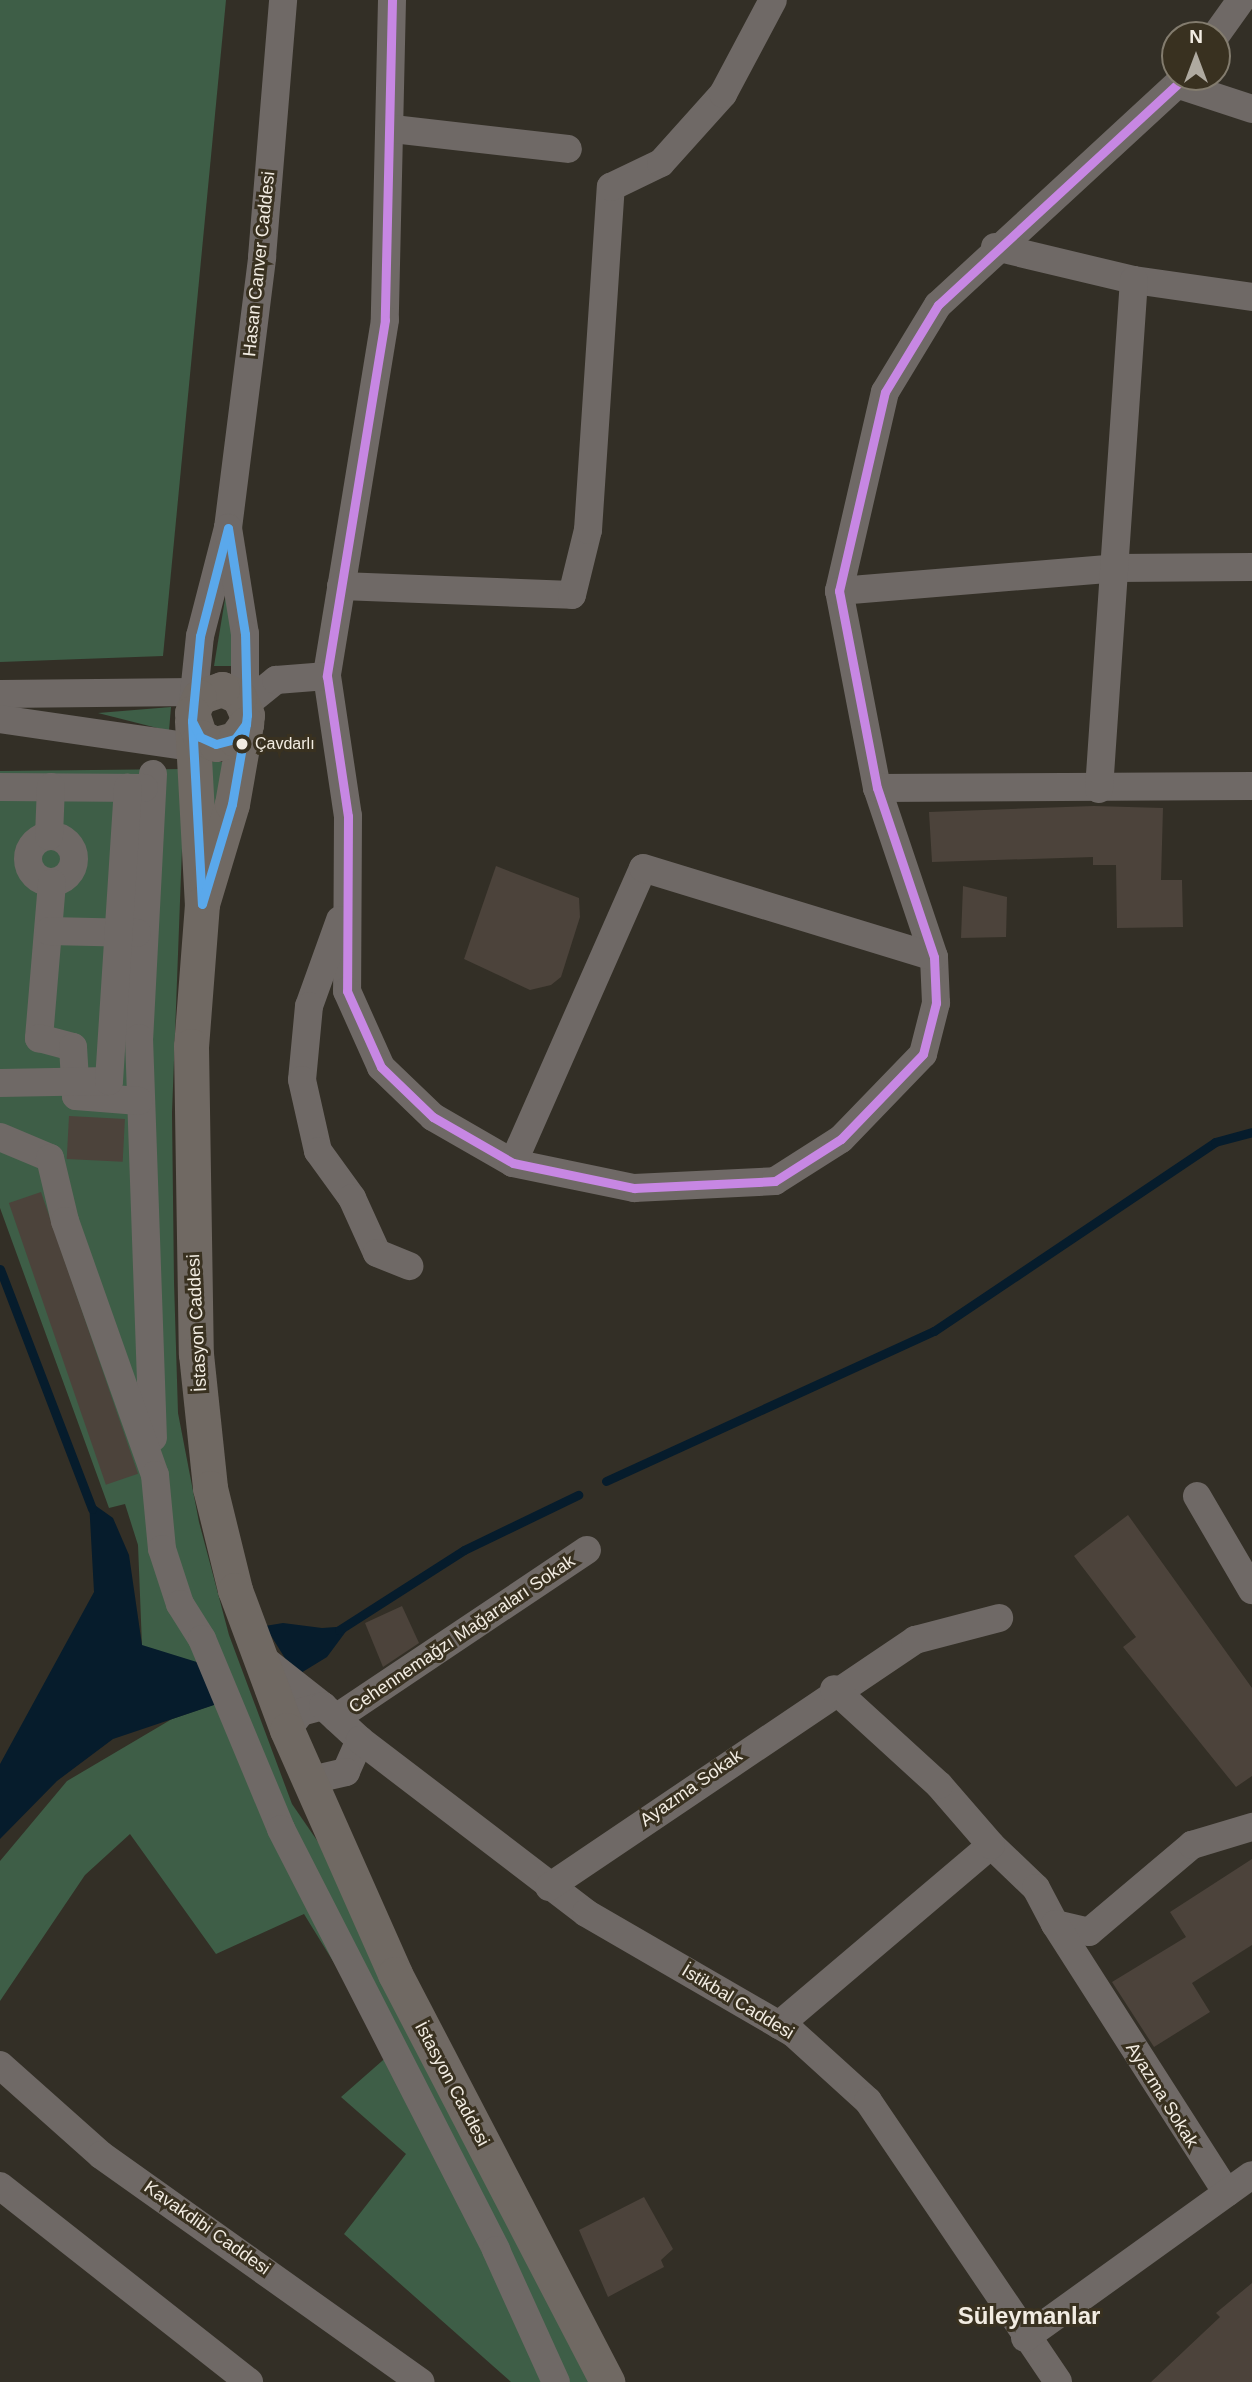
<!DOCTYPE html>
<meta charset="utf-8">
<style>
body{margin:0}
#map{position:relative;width:1252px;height:2382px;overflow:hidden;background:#332f26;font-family:Helvetica,sans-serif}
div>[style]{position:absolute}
.green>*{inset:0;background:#3e5e47}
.water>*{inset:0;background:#061c2c}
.stream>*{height:9px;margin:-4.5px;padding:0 4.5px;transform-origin:4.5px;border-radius:4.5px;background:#061c2c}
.building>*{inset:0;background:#4c433b;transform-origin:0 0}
.minor>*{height:28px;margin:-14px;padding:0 14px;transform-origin:14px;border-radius:14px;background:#6f6966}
.minor>.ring{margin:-14px;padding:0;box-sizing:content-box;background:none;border:28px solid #6f6966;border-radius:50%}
.major>*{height:35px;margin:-17.5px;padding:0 17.5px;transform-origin:17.5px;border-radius:17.5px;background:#706963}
.bus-1>*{height:9px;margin:-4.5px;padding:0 4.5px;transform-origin:4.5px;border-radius:4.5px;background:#c787e3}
.bus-2>*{height:9px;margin:-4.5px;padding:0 4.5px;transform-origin:4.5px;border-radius:4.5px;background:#5aa8eb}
.dots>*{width:19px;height:19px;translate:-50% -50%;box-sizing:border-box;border:4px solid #393120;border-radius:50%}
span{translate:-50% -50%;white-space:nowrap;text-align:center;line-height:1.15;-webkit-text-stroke:6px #393120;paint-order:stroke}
.bus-label{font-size:16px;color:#f2ece2}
.left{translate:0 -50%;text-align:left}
.street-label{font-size:18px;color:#f2ece2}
.district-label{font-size:24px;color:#f2ece2;font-weight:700}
.north{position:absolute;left:1161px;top:21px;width:70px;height:70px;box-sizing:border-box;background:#393120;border:2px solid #837c6e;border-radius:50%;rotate:0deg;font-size:19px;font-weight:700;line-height:28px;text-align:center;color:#f2ece2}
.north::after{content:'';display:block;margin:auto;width:24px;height:32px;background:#afaaa0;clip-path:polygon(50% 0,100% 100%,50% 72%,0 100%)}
</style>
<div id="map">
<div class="green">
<i style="clip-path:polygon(0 0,226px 0,163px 656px,0 662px)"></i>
<i style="clip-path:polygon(226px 593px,236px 666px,214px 666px)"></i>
<i style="clip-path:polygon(171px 707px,169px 731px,98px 713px)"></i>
<i style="clip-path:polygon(205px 762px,229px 762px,211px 852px)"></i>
<i style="clip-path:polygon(185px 769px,172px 1113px,174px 1282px,178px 1413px,199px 1522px,229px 1635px,292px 1804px,325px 1852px,599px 2382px,511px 2382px,344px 2234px,406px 2154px,341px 2097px,390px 2054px,304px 1914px,216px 1954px,130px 1834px,85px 1875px,0 2001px,0 1861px,67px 1781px,172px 1719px,216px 1704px,142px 1646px,138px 1545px,125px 1504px,109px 1508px,0 1208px,0 771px)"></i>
</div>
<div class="water">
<i style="clip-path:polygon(89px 1501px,113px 1518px,129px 1555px,142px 1645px,200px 1663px,217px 1704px,113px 1739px,57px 1781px,0 1839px,0 1764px,94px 1592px)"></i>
<i style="clip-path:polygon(283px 1623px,322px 1628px,350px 1626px,327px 1657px,296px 1676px,265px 1626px)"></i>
</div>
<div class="stream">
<i style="left:0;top:1269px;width:257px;rotate:69deg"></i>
<i style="left:606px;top:1481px;width:361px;rotate:-24.6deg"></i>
<i style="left:934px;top:1331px;width:339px;rotate:-33.9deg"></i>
<i style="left:1215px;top:1142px;width:38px;rotate:-15deg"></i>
<i style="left:339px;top:1630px;width:148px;rotate:-32.6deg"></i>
<i style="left:464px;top:1550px;width:127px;rotate:-25.8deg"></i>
</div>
<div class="building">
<i style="clip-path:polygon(1094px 806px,1163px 808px,1161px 880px,1182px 880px,1183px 927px,1117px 928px,1116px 865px,1093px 865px,1093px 857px,932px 862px,929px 812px)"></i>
<i style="clip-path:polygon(496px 866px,579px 898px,580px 917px,561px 977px,551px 985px,530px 990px,464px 959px)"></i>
<i style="clip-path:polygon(963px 886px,1007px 897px,1006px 937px,961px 938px)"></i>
<i style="left:69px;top:1116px;width:56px;height:43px;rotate:3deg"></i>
<i style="left:41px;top:1192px;width:298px;height:34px;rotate:71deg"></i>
<i style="clip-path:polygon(1128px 1515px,1252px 1688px,1252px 1776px,1236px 1787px,1123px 1647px,1136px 1637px,1074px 1556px)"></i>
<i style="clip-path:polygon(402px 1606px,419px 1643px,383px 1667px,365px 1623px)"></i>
<i style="clip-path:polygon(1252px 1859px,1252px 1945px,1192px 1983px,1210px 2012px,1154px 2047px,1112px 1982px,1186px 1937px,1170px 1912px)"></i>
<i style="clip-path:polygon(644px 2197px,673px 2249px,661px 2260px,664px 2267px,608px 2297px,579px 2230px)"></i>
<i style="clip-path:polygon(1252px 2283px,1252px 2382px,1151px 2382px,1220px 2317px,1216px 2313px)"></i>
</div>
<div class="minor">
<i style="left:392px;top:0;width:320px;rotate:91.3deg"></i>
<i style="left:385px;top:320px;width:361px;rotate:99.3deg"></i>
<i style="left:327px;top:676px;width:142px;rotate:81.5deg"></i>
<i style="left:348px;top:816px;width:175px;rotate:90.3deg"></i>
<i style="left:347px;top:991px;width:83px;rotate:65.9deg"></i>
<i style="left:381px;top:1067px;width:72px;rotate:43.9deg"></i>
<i style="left:433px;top:1117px;width:92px;rotate:29.9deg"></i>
<i style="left:513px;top:1163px;width:124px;rotate:11.7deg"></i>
<i style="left:634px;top:1188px;width:141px;rotate:-2.8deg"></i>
<i style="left:775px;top:1181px;width:78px;rotate:-32.5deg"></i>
<i style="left:841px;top:1139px;width:118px;rotate:-46deg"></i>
<i style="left:923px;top:1054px;width:53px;rotate:-75.7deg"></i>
<i style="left:936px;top:1003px;width:46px;rotate:-92.5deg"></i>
<i style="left:934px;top:957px;width:178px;rotate:-108.6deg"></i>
<i style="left:877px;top:788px;width:201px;rotate:-100.9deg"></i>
<i style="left:839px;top:591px;width:204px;rotate:-77deg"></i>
<i style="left:885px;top:392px;width:102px;rotate:-58.7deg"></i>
<i style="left:938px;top:305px;width:336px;rotate:-42.7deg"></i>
<i style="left:1216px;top:35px;width:43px;rotate:-54.5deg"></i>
<i style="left:1179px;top:85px;width:77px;rotate:18.2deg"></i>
<i style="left:393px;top:129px;width:176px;rotate:6.5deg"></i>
<i style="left:995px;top:247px;width:143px;rotate:13.4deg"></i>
<i style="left:1134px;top:280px;width:119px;rotate:8.2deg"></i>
<i style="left:228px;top:528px;width:273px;rotate:-82.8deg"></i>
<i style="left:262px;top:257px;width:258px;rotate:-85.3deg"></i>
<i style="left:341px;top:586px;width:231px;rotate:2.2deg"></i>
<i style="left:572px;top:595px;width:67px;rotate:-76.2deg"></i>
<i style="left:588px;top:530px;width:344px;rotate:-86.2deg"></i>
<i style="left:611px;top:187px;width:55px;rotate:-25.6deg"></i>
<i style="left:661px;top:163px;width:93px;rotate:-48.1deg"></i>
<i style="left:723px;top:94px;width:106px;rotate:-62deg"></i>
<i style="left:839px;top:591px;width:278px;rotate:-4.7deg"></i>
<i style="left:1116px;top:568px;width:136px;rotate:-0.4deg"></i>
<i style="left:0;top:694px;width:194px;rotate:-0.6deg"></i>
<i style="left:245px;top:705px;width:40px;rotate:-39deg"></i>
<i style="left:276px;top:680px;width:51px;rotate:-4.5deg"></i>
<i style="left:192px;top:713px;width:77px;rotate:-84.1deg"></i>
<i style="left:200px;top:636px;width:112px;rotate:-75.5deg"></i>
<i style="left:228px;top:528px;width:107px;rotate:80.9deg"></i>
<i style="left:245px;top:634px;width:71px;rotate:90deg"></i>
<i style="left:0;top:719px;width:193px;rotate:8.3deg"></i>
<i style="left:153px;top:774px;width:264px;rotate:93deg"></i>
<i style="left:139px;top:1038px;width:400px;rotate:88deg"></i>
<i style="left:0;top:787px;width:144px;rotate:0.4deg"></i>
<i style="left:877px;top:788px;width:375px;rotate:-0.3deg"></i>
<i style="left:1099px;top:789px;width:510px;rotate:-86.07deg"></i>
<i class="ring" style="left:28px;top:836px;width:18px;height:18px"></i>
<i style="left:49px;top:836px;width:49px;rotate:-87.7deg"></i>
<i style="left:52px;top:883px;width:156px;rotate:94.8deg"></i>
<i style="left:39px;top:1038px;width:35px;rotate:15deg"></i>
<i style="left:73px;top:1047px;width:49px;rotate:86.5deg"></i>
<i style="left:76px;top:1096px;width:63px;rotate:4.5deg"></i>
<i style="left:340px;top:920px;width:91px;rotate:109.8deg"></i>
<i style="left:309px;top:1006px;width:74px;rotate:95.4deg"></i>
<i style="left:302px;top:1080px;width:73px;rotate:77.3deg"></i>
<i style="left:318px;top:1151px;width:58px;rotate:54.1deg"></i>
<i style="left:352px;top:1198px;width:60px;rotate:65.6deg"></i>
<i style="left:377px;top:1253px;width:35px;rotate:22deg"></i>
<i style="left:49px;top:931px;width:88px;rotate:1.3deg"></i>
<i style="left:0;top:1083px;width:109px;rotate:-1.1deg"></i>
<i style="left:109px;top:1081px;width:294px;rotate:-86.3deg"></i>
<i style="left:0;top:1137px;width:54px;rotate:22.8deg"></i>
<i style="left:50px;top:1158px;width:65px;rotate:76.6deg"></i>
<i style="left:65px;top:1221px;width:269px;rotate:70.5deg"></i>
<i style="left:155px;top:1475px;width:74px;rotate:84.6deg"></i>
<i style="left:162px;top:1549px;width:58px;rotate:71.9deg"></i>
<i style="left:180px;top:1604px;width:41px;rotate:57.8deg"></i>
<i style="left:202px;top:1639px;width:206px;rotate:67.4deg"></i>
<i style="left:281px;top:1829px;width:473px;rotate:62.9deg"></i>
<i style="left:496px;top:2250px;width:145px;rotate:65.6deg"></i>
<i style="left:513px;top:1163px;width:322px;rotate:-66.2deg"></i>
<i style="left:643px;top:868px;width:304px;rotate:17deg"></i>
<i style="left:1197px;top:1496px;width:109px;rotate:59.7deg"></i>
<i style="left:257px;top:1654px;width:84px;rotate:38.2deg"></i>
<i style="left:336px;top:1718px;width:302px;rotate:-33.8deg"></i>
<i style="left:287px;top:1730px;width:23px;rotate:-52deg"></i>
<i style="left:301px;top:1712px;width:23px;rotate:-15deg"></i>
<i style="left:323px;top:1706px;width:50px;rotate:42.6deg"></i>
<i style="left:360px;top:1740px;width:35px;rotate:114deg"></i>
<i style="left:346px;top:1772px;width:35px;rotate:167deg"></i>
<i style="left:360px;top:1740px;width:285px;rotate:37.4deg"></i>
<i style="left:586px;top:1913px;width:239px;rotate:30.1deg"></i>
<i style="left:793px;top:2033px;width:101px;rotate:42.2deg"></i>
<i style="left:868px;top:2101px;width:339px;rotate:55.9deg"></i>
<i style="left:991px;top:1845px;width:62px;rotate:43.7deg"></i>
<i style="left:1036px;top:1888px;width:41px;rotate:62.2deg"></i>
<i style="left:1055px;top:1924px;width:35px;rotate:13deg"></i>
<i style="left:1089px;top:1932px;width:135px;rotate:-40.2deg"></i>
<i style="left:1192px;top:1845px;width:63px;rotate:-16.7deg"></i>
<i style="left:549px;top:1887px;width:442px;rotate:-34deg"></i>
<i style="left:915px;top:1640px;width:87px;rotate:-14.7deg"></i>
<i style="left:1055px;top:1924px;width:319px;rotate:57.4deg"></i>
<i style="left:779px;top:2025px;width:278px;rotate:-40.3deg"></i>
<i style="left:991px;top:1845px;width:79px;rotate:-130.9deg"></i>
<i style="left:939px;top:1785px;width:142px;rotate:-137.6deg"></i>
<i style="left:0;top:2065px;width:135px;rotate:41.7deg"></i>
<i style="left:101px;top:2155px;width:392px;rotate:35.4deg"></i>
<i style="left:0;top:2186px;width:317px;rotate:38.2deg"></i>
<i style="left:1025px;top:2338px;width:279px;rotate:-35.7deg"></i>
</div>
<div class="major">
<i style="left:192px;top:721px;width:183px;rotate:86.9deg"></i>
<i style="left:202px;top:904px;width:104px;rotate:-73.3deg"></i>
<i style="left:232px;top:804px;width:81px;rotate:-80.1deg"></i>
<i style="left:246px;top:724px;width:9px;rotate:-84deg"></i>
<i style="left:247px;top:715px;width:20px;rotate:-114deg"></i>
<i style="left:239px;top:697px;width:19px;rotate:-155deg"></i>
<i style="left:222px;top:689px;width:24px;rotate:161deg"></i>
<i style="left:199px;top:697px;width:17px;rotate:114deg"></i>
<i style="left:192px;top:713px;width:25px;rotate:72deg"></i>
<i style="left:200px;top:737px;width:17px;rotate:24deg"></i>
<i style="left:216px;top:744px;width:20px;rotate:-15deg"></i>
<i style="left:235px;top:739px;width:19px;rotate:-54deg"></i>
<i style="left:202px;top:904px;width:142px;rotate:94.4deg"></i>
<i style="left:191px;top:1046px;width:308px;rotate:89.1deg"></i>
<i style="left:196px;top:1354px;width:135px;rotate:84deg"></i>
<i style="left:210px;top:1488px;width:105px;rotate:76.2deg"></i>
<i style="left:235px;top:1590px;width:149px;rotate:69.6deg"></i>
<i style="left:287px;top:1730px;width:267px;rotate:66.1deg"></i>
<i style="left:395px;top:1974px;width:460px;rotate:62.5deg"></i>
</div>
<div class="bus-1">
<i style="left:392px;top:0;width:320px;rotate:91.3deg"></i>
<i style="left:385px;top:320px;width:361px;rotate:99.3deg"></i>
<i style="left:327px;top:676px;width:142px;rotate:81.5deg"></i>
<i style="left:348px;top:816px;width:175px;rotate:90.3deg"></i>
<i style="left:347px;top:991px;width:83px;rotate:65.9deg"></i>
<i style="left:381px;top:1067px;width:72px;rotate:43.9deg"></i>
<i style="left:433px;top:1117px;width:92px;rotate:29.9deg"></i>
<i style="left:513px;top:1163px;width:124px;rotate:11.7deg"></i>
<i style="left:634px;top:1188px;width:141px;rotate:-2.8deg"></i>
<i style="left:775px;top:1181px;width:78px;rotate:-32.5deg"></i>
<i style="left:841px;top:1139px;width:118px;rotate:-46deg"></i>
<i style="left:923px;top:1054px;width:53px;rotate:-75.7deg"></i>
<i style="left:936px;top:1003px;width:46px;rotate:-92.5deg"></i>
<i style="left:934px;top:957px;width:178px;rotate:-108.6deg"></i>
<i style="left:877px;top:788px;width:201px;rotate:-100.9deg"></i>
<i style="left:839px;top:591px;width:204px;rotate:-77deg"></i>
<i style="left:885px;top:392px;width:102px;rotate:-58.7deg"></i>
<i style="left:938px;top:305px;width:336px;rotate:-42.7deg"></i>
</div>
<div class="bus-2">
<i style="left:192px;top:721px;width:183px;rotate:86.9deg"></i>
<i style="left:202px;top:904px;width:104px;rotate:-73.3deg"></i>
<i style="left:232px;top:804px;width:81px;rotate:-80.1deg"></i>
<i style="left:246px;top:724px;width:9px;rotate:-84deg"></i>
<i style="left:247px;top:715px;width:81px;rotate:-91.4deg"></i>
<i style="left:245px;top:634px;width:107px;rotate:-99.1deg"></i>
<i style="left:228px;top:528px;width:112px;rotate:104.5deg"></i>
<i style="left:200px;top:636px;width:85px;rotate:95.4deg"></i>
<i style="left:192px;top:721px;width:18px;rotate:63deg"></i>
<i style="left:200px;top:737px;width:17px;rotate:24deg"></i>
<i style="left:216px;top:744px;width:20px;rotate:-15deg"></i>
<i style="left:235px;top:739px;width:19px;rotate:-54deg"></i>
</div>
<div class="dots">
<i style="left:242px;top:744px;background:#f2ece2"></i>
</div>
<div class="bus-label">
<span class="left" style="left:255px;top:744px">Çavdarlı</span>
</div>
<div class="street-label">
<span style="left:259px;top:264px;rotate:-84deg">Hasan Canver Caddesi</span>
<span style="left:197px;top:1323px;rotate:-93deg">İstasyon Caddesi</span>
<span style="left:462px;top:1634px;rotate:-34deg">Cehennemağzı Mağaraları Sokak</span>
<span style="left:691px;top:1788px;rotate:-35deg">Ayazma Sokak</span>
<span style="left:738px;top:2002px;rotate:31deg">İstikbal Caddesi</span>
<span style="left:452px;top:2084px;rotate:62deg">İstasyon Caddesi</span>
<span style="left:1162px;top:2095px;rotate:58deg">Ayazma Sokak</span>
<span style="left:207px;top:2228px;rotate:35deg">Kavakdibi Caddesi</span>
</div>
<div class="district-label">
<span style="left:1029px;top:2316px">Süleymanlar</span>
</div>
<div class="north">N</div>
</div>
